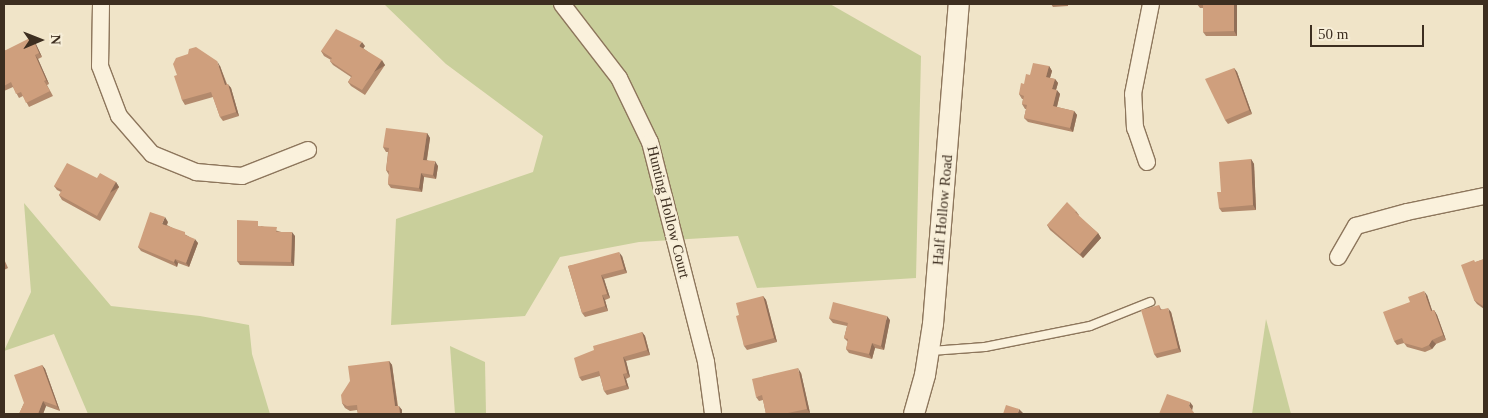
<!DOCTYPE html>
<style>
body{margin:0}
#map{position:relative;width:1488px;height:418px;overflow:hidden;background:#f0e4c8;font-family:Georgia,serif}
div>[style]{position:absolute}
.green>*{inset:0;background:#c9cf9b}
.roads{filter:drop-shadow(1px 0 #8d765c) drop-shadow(-1px 0 #8d765c) drop-shadow(0 1px #8d765c) drop-shadow(0 -1px #8d765c)}
.service>*{height:8px;margin:-4px;padding:0 4px;transform-origin:4px;border-radius:4px;background:#faf1dc}
.minor>*{height:16px;margin:-8px;padding:0 8px;transform-origin:8px;border-radius:8px;background:#faf1dc}
.tertiary>*{height:20px;margin:-10px;padding:0 10px;transform-origin:10px;border-radius:10px;background:#faf1dc}
.wall>*{inset:0;background:#b2896c}
.shaded-wall>*{inset:0;background:#916f58;transform-origin:0 0}
.building>*{inset:0;background:#cf9f7d}
span{translate:-50% -50%;white-space:nowrap;text-align:center;line-height:1.15;-webkit-text-stroke:4.5px #f7eed8;paint-order:stroke}
.street-label{font-size:15px;color:#3d2e20}
.frame{position:absolute;inset:0;border:5px solid #3d2e20;pointer-events:none}
.north{position:absolute;left:15px;top:15px;width:50px;height:50px;-webkit-text-stroke:4px #f7eed8;paint-order:stroke;rotate:89deg;font-size:14px;font-weight:700;line-height:20px;text-align:center;color:#3d2e20}
.north::after{content:'';display:block;margin:auto;width:18px;height:22px;background:#3d2e20;clip-path:polygon(50% 0,100% 100%,50% 72%,0 100%)}
.scale{position:absolute;left:1310px;top:25px;width:114px;height:22px;box-sizing:border-box;border:2px solid #3d2e20;border-top:0;padding-left:6px;font-size:15px;line-height:18px;white-space:nowrap;color:#3d2e20;-webkit-text-stroke:4px #f7eed8;paint-order:stroke}
</style>
<div id="map">
<div class="green">
<i style="clip-path:polygon(384px 4px,830px 4px,921px 56px,916px 278px,757px 288px,738px 236px,639px 242px,560px 257px,525px 316px,391px 325px,396px 219px,533px 172px,543px 136px,446px 64px)"></i>
<i style="clip-path:polygon(24px 203px,111px 306px,200px 316px,249px 325px,252px 354px,270px 414px,88px 414px,54px 334px,4px 351px,31px 292px)"></i>
<i style="clip-path:polygon(1266px 319px,1291px 414px,1252px 414px)"></i>
<i style="clip-path:polygon(450px 346px,485px 362px,486px 414px,455px 414px)"></i>
</div>
<div class="roads">
<div class="service">
<i style="left:931px;top:351px;width:54px;rotate:-4.2deg"></i>
<i style="left:985px;top:347px;width:107px;rotate:-11.3deg"></i>
<i style="left:1090px;top:326px;width:65px;rotate:-21.8deg"></i>
</div>
<div class="minor">
<i style="left:101px;top:4px;width:62px;rotate:90.9deg"></i>
<i style="left:100px;top:66px;width:53px;rotate:69.2deg"></i>
<i style="left:119px;top:116px;width:50px;rotate:49deg"></i>
<i style="left:152px;top:154px;width:48px;rotate:22.2deg"></i>
<i style="left:196px;top:172px;width:46px;rotate:5deg"></i>
<i style="left:242px;top:176px;width:71px;rotate:-21.5deg"></i>
<i style="left:562px;top:4px;width:93px;rotate:52.4deg"></i>
<i style="left:619px;top:78px;width:71px;rotate:64.2deg"></i>
<i style="left:650px;top:142px;width:227px;rotate:75.7deg"></i>
<i style="left:706px;top:362px;width:52px;rotate:82.3deg"></i>
<i style="left:1147px;top:162px;width:36px;rotate:-109deg"></i>
<i style="left:1135px;top:128px;width:34px;rotate:-93deg"></i>
<i style="left:1133px;top:94px;width:92px;rotate:-78.7deg"></i>
<i style="left:1338px;top:257px;width:36px;rotate:-60deg"></i>
<i style="left:1356px;top:226px;width:53px;rotate:-15.4deg"></i>
<i style="left:1407px;top:212px;width:79px;rotate:-11.7deg"></i>
</div>
<div class="tertiary">
<i style="left:914px;top:414px;width:41px;rotate:-74.2deg"></i>
<i style="left:925px;top:375px;width:52px;rotate:-81.1deg"></i>
<i style="left:933px;top:324px;width:321px;rotate:-85.4deg"></i>
</div>
</div>
<div class="wall">
<i style="clip-path:polygon(1051px 4px,1068px 4px,1068px 6px,1053px 7px)"></i>
<i style="clip-path:polygon(1197px 4px,1237px 4px,1237px 36px,1206px 36px,1203px 32px,1203px 8px,1200px 8px)"></i>
<i style="clip-path:polygon(35px 42px,42px 57px,38px 59px,49px 84px,47px 85px,53px 96px,29px 107px,23px 96px,19px 98px,13px 87px,4px 91px,4px 51px)"></i>
<i style="clip-path:polygon(365px 46px,363px 48px,385px 65px,365px 95px,351px 86px,348px 82px,351px 77px,333px 65px,330px 61px,331px 60px,324px 56px,321px 51px)"></i>
<i style="clip-path:polygon(220px 66px,227px 84px,231px 88px,239px 116px,223px 121px,220px 117px,213px 97px,185px 105px,182px 100px,177px 75px)"></i>
<i style="clip-path:polygon(1049px 66px,1052px 71px,1050px 78px,1055px 79px,1058px 83px,1056px 90px,1060px 94px,1057px 107px,1074px 111px,1077px 115px,1073px 132px,1028px 122px,1024px 118px,1026px 109px,1025px 109px,1022px 104px,1023px 99px,1022px 99px,1019px 94px,1030px 75px)"></i>
<i style="clip-path:polygon(1234px 68px,1237px 72px,1252px 114px,1228px 124px,1225px 120px)"></i>
<i style="clip-path:polygon(427px 133px,430px 138px,427px 160px,438px 166px,436px 179px,424px 177px,422px 192px,391px 188px,388px 184px,389px 175px,386px 170px,388px 152px,386px 152px,383px 147px)"></i>
<i style="clip-path:polygon(1251px 159px,1254px 164px,1256px 210px,1222px 212px,1219px 208px,1221px 192px)"></i>
<i style="clip-path:polygon(97px 178px,116px 182px,119px 187px,100px 221px,62px 200px,59px 195px,61px 192px,57px 190px,54px 186px)"></i>
<i style="clip-path:polygon(1076px 211px,1079px 215px,1078px 216px,1098px 233px,1101px 238px,1083px 258px,1050px 230px,1047px 225px)"></i>
<i style="clip-path:polygon(168px 222px,167px 225px,188px 236px,198px 243px,189px 267px,178px 263px,177px 267px,141px 251px,138px 247px)"></i>
<i style="clip-path:polygon(261px 226px,295px 236px,294px 266px,240px 265px,237px 261px)"></i>
<i style="clip-path:polygon(622px 256px,627px 273px,604px 279px,610px 298px,605px 300px,608px 311px,585px 317px,582px 313px,568px 266px)"></i>
<i style="clip-path:polygon(4px 259px,8px 268px,4px 270px)"></i>
<i style="clip-path:polygon(1484px 259px,1484px 309px,1477px 304px,1474px 300px,1476px 262px)"></i>
<i style="clip-path:polygon(1427px 295px,1432px 311px,1434px 310px,1437px 315px,1446px 340px,1436px 344px,1432px 349px,1425px 352px,1407px 347px,1404px 343px,1397px 345px,1394px 341px)"></i>
<i style="clip-path:polygon(763px 296px,766px 300px,777px 342px,747px 350px,744px 346px,739px 315px)"></i>
<i style="clip-path:polygon(1159px 305px,1161px 309px,1171px 312px,1181px 352px,1157px 358px,1154px 354px)"></i>
<i style="clip-path:polygon(829px 318px,890px 320px,884px 350px,875px 348px,872px 359px,849px 353px,846px 349px,848px 342px,844px 338px,847px 326px,833px 323px)"></i>
<i style="clip-path:polygon(642px 332px,645px 336px,650px 355px,626px 361px,630px 377px,626px 379px,629px 389px,607px 395px,604px 391px,600px 376px,582px 381px,579px 377px)"></i>
<i style="clip-path:polygon(389px 361px,392px 365px,398px 406px,402px 410px,402px 414px,358px 414px,357px 410px,350px 411px,345px 408px,342px 403px)"></i>
<i style="clip-path:polygon(42px 365px,45px 369px,60px 411px,46px 406px,43px 414px,19px 414px)"></i>
<i style="clip-path:polygon(801px 373px,810px 413px,805px 414px,766px 414px,763px 400px,759px 401px,756px 397px)"></i>
</div>
<div class="shaded-wall">
<i style="clip-path:polygon(1234px 4px,1237px 4px,1237px 36px,1234px 31px)"></i>
<i style="clip-path:polygon(32px 37px,35px 42px,42px 57px,39px 53px)"></i>
<i style="clip-path:polygon(362px 42px,365px 46px,362px 50px,359px 46px)"></i>
<i style="clip-path:polygon(35px 55px,38px 59px,49px 84px,46px 80px)"></i>
<i style="left:382px;top:60px;width:6px;height:36px;rotate:59deg"></i>
<i style="clip-path:polygon(217px 61px,220px 66px,228px 89px,225px 85px)"></i>
<i style="clip-path:polygon(1049px 66px,1052px 71px,1049px 81px,1046px 77px)"></i>
<i style="clip-path:polygon(1234px 68px,1237px 72px,1252px 114px,1249px 110px)"></i>
<i style="clip-path:polygon(1055px 79px,1058px 83px,1055px 93px,1052px 89px)"></i>
<i style="clip-path:polygon(228px 84px,231px 88px,239px 116px,236px 112px)"></i>
<i style="clip-path:polygon(1057px 90px,1060px 94px,1056px 110px,1053px 106px)"></i>
<i style="clip-path:polygon(1074px 111px,1077px 115px,1073px 132px,1070px 128px)"></i>
<i style="clip-path:polygon(427px 133px,430px 138px,426px 164px,423px 160px)"></i>
<i style="clip-path:polygon(1251px 159px,1254px 164px,1256px 210px,1253px 205px)"></i>
<i style="clip-path:polygon(435px 161px,438px 166px,436px 179px,433px 175px)"></i>
<i style="clip-path:polygon(421px 173px,424px 177px,422px 192px,419px 188px)"></i>
<i style="left:116px;top:182px;width:6px;height:39px;rotate:59deg"></i>
<i style="clip-path:polygon(165px 217px,168px 222px,165px 228px,162px 224px)"></i>
<i style="clip-path:polygon(292px 232px,295px 236px,294px 266px,291px 262px)"></i>
<i style="clip-path:polygon(1098px 233px,1101px 238px,1083px 258px,1080px 254px)"></i>
<i style="clip-path:polygon(195px 239px,198px 243px,189px 267px,186px 263px)"></i>
<i style="clip-path:polygon(619px 252px,622px 256px,627px 273px,624px 269px)"></i>
<i style="clip-path:polygon(175px 259px,178px 263px,177px 267px,174px 262px)"></i>
<i style="clip-path:polygon(601px 275px,604px 279px,610px 298px,607px 294px)"></i>
<i style="clip-path:polygon(1424px 291px,1427px 295px,1434px 316px,1431px 311px)"></i>
<i style="clip-path:polygon(602px 295px,605px 300px,608px 311px,605px 306px)"></i>
<i style="clip-path:polygon(763px 296px,766px 300px,777px 342px,774px 338px)"></i>
<i style="clip-path:polygon(1168px 308px,1171px 312px,1181px 352px,1178px 348px)"></i>
<i style="clip-path:polygon(1434px 310px,1437px 315px,1446px 340px,1443px 335px)"></i>
<i style="clip-path:polygon(887px 316px,890px 320px,884px 350px,881px 346px)"></i>
<i style="clip-path:polygon(642px 332px,645px 336px,650px 355px,647px 350px)"></i>
<i style="clip-path:polygon(1432px 340px,1436px 344px,1432px 349px,1429px 345px)"></i>
<i style="clip-path:polygon(872px 343px,875px 348px,872px 359px,869px 354px)"></i>
<i style="clip-path:polygon(623px 357px,626px 361px,630px 377px,627px 373px)"></i>
<i style="clip-path:polygon(389px 361px,392px 365px,398px 411px,395px 406px)"></i>
<i style="clip-path:polygon(42px 365px,45px 369px,60px 411px,57px 406px)"></i>
<i style="clip-path:polygon(798px 368px,801px 373px,810px 413px,807px 409px)"></i>
<i style="clip-path:polygon(623px 374px,626px 379px,629px 389px,626px 385px)"></i>
<i style="clip-path:polygon(43px 401px,46px 406px,43px 414px,38px 414px)"></i>
<i style="clip-path:polygon(1190px 402px,1193px 406px,1192px 411px,1189px 406px)"></i>
<i style="clip-path:polygon(399px 406px,402px 410px,402px 414px,400px 414px)"></i>
<i style="clip-path:polygon(1019px 409px,1023px 413px,1022px 414px,1018px 413px)"></i>
</div>
<div class="building">
<i style="clip-path:polygon(1197px 4px,1234px 4px,1234px 31px,1203px 32px,1203px 4px)"></i>
<i style="clip-path:polygon(336px 29px,362px 42px,359px 46px,382px 60px,362px 90px,348px 82px,352px 76px,330px 61px,332px 58px,321px 51px)"></i>
<i style="clip-path:polygon(32px 37px,39px 53px,35px 55px,46px 80px,44px 81px,50px 91px,26px 103px,21px 92px,16px 94px,11px 82px,4px 86px,4px 51px)"></i>
<i style="clip-path:polygon(196px 47px,217px 61px,225px 85px,228px 84px,236px 112px,220px 117px,211px 92px,182px 100px,174px 76px,177px 75px,173px 64px,176px 58px,188px 54px,189px 49px)"></i>
<i style="clip-path:polygon(1033px 63px,1049px 66px,1046px 77px,1055px 79px,1052px 89px,1057px 90px,1053px 106px,1074px 111px,1070px 128px,1024px 118px,1027px 105px,1022px 104px,1024px 96px,1019px 94px,1021px 83px,1024px 84px,1026px 74px,1030px 75px)"></i>
<i style="clip-path:polygon(1234px 68px,1249px 110px,1225px 120px,1205px 79px)"></i>
<i style="clip-path:polygon(386px 128px,427px 133px,423px 160px,435px 161px,433px 175px,421px 173px,419px 188px,388px 184px,389px 171px,386px 170px,389px 148px,383px 147px)"></i>
<i style="clip-path:polygon(1251px 159px,1253px 205px,1219px 208px,1217px 192px,1221px 192px,1219px 162px)"></i>
<i style="clip-path:polygon(67px 163px,97px 178px,100px 173px,116px 182px,97px 216px,59px 195px,62px 190px,54px 186px)"></i>
<i style="clip-path:polygon(1067px 202px,1076px 211px,1075px 212px,1098px 233px,1080px 254px,1047px 225px)"></i>
<i style="clip-path:polygon(150px 212px,165px 217px,162px 224px,185px 232px,185px 235px,195px 239px,186px 263px,175px 259px,174px 262px,138px 247px)"></i>
<i style="clip-path:polygon(237px 220px,258px 221px,258px 226px,277px 227px,276px 232px,292px 232px,291px 262px,237px 261px)"></i>
<i style="clip-path:polygon(619px 252px,624px 269px,601px 275px,607px 294px,602px 295px,605px 306px,582px 313px,568px 266px)"></i>
<i style="clip-path:polygon(1484px 259px,1484px 304px,1483px 306px,1474px 300px,1461px 265px,1474px 260px,1475px 262px)"></i>
<i style="clip-path:polygon(1424px 291px,1431px 311px,1434px 310px,1443px 335px,1432px 340px,1429px 345px,1422px 348px,1404px 343px,1402px 338px,1394px 341px,1383px 312px,1410px 302px,1408px 297px)"></i>
<i style="clip-path:polygon(763px 296px,774px 338px,744px 346px,736px 316px,739px 315px,736px 303px)"></i>
<i style="clip-path:polygon(833px 302px,887px 316px,881px 346px,872px 343px,869px 354px,846px 349px,848px 339px,844px 338px,848px 323px,829px 318px)"></i>
<i style="clip-path:polygon(1159px 305px,1160px 310px,1168px 308px,1178px 348px,1154px 354px,1141px 310px)"></i>
<i style="clip-path:polygon(642px 332px,647px 350px,623px 357px,627px 373px,623px 374px,626px 385px,604px 391px,599px 371px,579px 377px,574px 358px,594px 350px,593px 346px)"></i>
<i style="clip-path:polygon(389px 361px,395px 406px,399px 406px,400px 414px,358px 414px,357px 405px,347px 406px,342px 403px,341px 395px,350px 381px,348px 366px)"></i>
<i style="clip-path:polygon(42px 365px,57px 406px,43px 401px,38px 414px,19px 414px,24px 403px,14px 375px)"></i>
<i style="clip-path:polygon(798px 368px,807px 409px,783px 414px,766px 414px,762px 395px,756px 397px,752px 379px)"></i>
<i style="clip-path:polygon(1167px 394px,1190px 402px,1189px 406px,1195px 414px,1159px 414px)"></i>
<i style="clip-path:polygon(1006px 405px,1019px 409px,1018px 413px,1022px 414px,1003px 414px)"></i>
</div>
<div class="street-label">
<span style="left:943px;top:210px;rotate:-85deg">Half Hollow Road</span>
<span style="left:668px;top:212px;rotate:76deg">Hunting Hollow Court</span>
</div>
<div class="frame"></div>
<div class="north">N</div>
<div class="scale">50 m</div>
</div>
